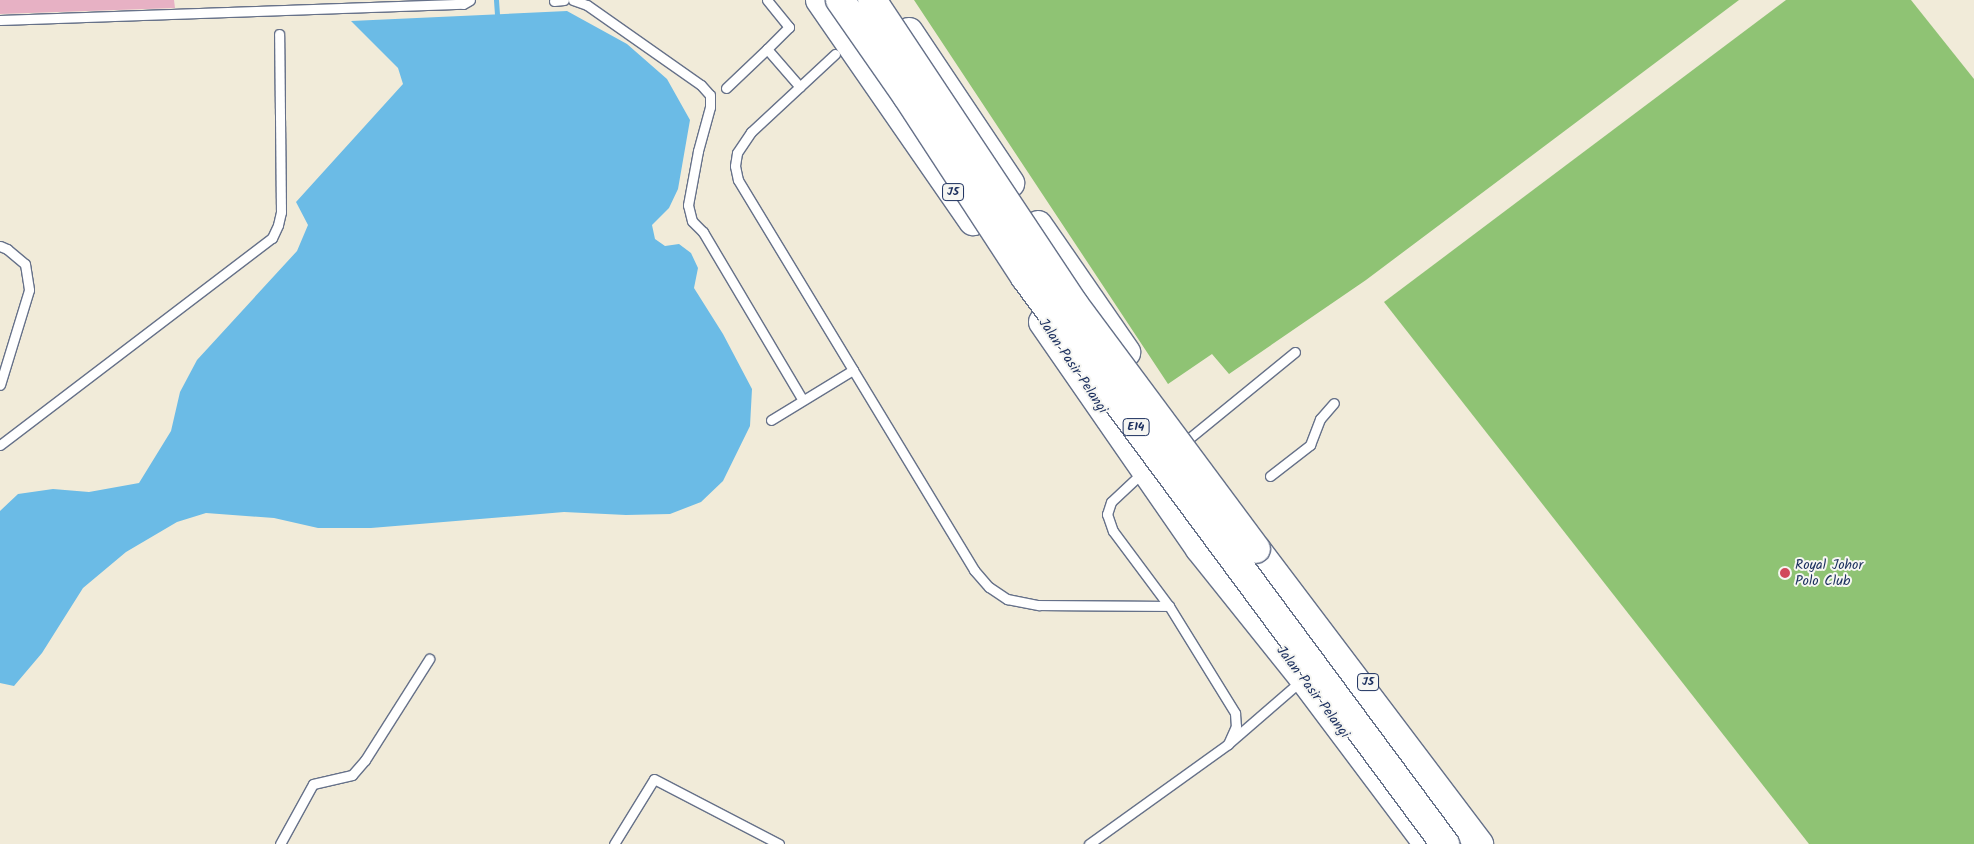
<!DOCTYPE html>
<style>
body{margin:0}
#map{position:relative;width:1974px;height:844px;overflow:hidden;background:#f1ebd9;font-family:Kalam,sans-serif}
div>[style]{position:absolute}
.green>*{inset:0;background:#8fc374}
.water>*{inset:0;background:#6bbbe6}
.stream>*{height:5px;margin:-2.5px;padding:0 2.5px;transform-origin:2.5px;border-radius:2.5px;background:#6bbbe6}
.building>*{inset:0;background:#e7b1c4}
.roads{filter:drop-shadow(1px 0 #667189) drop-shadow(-1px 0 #667189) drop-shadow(0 1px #667189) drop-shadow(0 -1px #667189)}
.lane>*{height:9px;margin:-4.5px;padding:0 4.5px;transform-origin:4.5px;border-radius:4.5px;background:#fff}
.primary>*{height:28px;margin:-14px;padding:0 14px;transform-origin:14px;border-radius:14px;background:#fff}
.highway>*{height:28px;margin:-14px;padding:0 14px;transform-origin:14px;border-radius:14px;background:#fff}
.bridges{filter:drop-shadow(1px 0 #667189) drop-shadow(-1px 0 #667189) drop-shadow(0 1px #667189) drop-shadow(0 -1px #667189)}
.highway-bridge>*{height:28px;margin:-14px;padding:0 14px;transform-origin:14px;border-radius:14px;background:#fff}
.dots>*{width:14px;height:14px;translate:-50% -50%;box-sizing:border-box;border:2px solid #f6f6f2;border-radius:50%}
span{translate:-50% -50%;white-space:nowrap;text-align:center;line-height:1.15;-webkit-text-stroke:4px #f6f6f2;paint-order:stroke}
.shield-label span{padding:1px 4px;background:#f6f6f2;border:1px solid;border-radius:4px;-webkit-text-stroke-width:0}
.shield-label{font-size:12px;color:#1b2f5e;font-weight:700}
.street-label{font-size:14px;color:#1b2f5e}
.poi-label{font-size:14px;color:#1b2f5e}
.left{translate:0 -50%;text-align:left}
</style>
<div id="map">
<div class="green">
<i style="clip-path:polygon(914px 0,1739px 0,1366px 280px,1229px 374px,1212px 354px,1168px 384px)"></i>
<i style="clip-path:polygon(1786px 0,1911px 0,1974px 79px,1974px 844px,1809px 844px,1384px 302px)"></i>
</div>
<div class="water">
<i style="clip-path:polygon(567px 11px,627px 44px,667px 79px,690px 120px,678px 189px,669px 208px,652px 225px,655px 239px,665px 246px,679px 244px,691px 253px,698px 268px,694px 288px,723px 334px,752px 389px,750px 426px,723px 481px,701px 502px,670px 514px,626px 515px,564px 512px,371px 528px,318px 528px,274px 518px,206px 513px,177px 522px,126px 552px,83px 588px,42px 653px,14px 686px,0 683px,0 511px,18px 494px,53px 489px,89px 492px,139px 483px,171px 431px,180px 392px,197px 360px,297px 251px,308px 225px,296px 202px,403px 84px,398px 68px,351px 21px)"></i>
</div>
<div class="stream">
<i style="left:496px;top:0;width:15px;rotate:86deg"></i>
</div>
<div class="building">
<i style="clip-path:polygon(0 0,174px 0,175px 8px,0 14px)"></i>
</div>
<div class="roads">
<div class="lane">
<i style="left:573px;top:0;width:15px;rotate:20deg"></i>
<i style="left:587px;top:5px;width:139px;rotate:35.1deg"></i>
<i style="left:701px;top:85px;width:13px;rotate:48deg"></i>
<i style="left:710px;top:95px;width:12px;rotate:90deg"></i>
<i style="left:710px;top:107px;width:46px;rotate:105.3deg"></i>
<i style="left:698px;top:151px;width:55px;rotate:100.5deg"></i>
<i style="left:688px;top:205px;width:16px;rotate:76deg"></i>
<i style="left:692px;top:221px;width:16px;rotate:45deg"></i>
<i style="left:703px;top:232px;width:194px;rotate:59.3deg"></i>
<i style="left:767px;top:0;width:35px;rotate:51deg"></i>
<i style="left:789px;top:27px;width:31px;rotate:135deg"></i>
<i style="left:767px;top:49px;width:50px;rotate:49deg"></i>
<i style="left:554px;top:1px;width:10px;rotate:-6deg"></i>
<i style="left:0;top:20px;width:463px;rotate:-2deg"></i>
<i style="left:463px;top:4px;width:8px;rotate:-30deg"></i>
<i style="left:835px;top:54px;width:115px;rotate:137.1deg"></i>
<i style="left:751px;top:132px;width:25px;rotate:124deg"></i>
<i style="left:737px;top:153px;width:13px;rotate:99deg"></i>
<i style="left:735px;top:166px;width:14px;rotate:78deg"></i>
<i style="left:738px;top:180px;width:222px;rotate:58.8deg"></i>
<i style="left:726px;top:88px;width:57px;rotate:-43.6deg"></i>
<i style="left:0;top:246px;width:8px;rotate:23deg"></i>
<i style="left:7px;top:249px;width:23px;rotate:40deg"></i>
<i style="left:25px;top:264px;width:26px;rotate:81deg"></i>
<i style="left:29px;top:290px;width:99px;rotate:107deg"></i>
<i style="left:771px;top:420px;width:96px;rotate:-31.4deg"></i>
<i style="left:853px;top:370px;width:234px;rotate:58.8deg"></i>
<i style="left:974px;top:570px;width:23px;rotate:49deg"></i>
<i style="left:989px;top:587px;width:22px;rotate:34deg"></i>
<i style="left:1007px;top:599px;width:33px;rotate:11deg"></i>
<i style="left:1039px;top:605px;width:130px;rotate:0.4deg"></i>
<i style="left:0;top:445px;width:342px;rotate:-37.3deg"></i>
<i style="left:272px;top:238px;width:14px;rotate:-65deg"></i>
<i style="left:278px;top:225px;width:13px;rotate:-77deg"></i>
<i style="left:281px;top:212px;width:178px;rotate:-90.6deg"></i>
<i style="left:1181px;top:445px;width:147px;rotate:-39.2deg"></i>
<i style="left:1144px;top:471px;width:45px;rotate:136.8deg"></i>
<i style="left:1111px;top:502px;width:13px;rotate:108deg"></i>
<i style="left:1107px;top:514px;width:18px;rotate:71deg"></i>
<i style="left:1113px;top:531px;width:94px;rotate:53.3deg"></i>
<i style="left:1169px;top:606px;width:126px;rotate:58.3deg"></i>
<i style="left:1235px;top:713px;width:13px;rotate:86deg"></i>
<i style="left:1236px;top:726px;width:20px;rotate:114deg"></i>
<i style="left:1270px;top:476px;width:51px;rotate:-37.8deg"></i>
<i style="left:1310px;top:445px;width:28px;rotate:-69deg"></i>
<i style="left:1320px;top:419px;width:21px;rotate:-49deg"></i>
<i style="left:280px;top:844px;width:68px;rotate:-61.2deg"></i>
<i style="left:313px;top:784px;width:40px;rotate:-13deg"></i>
<i style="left:352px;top:775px;width:20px;rotate:-49deg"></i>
<i style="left:365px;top:760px;width:120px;rotate:-57.6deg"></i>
<i style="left:614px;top:844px;width:76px;rotate:-58.4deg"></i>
<i style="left:654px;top:779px;width:141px;rotate:27.5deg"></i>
<i style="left:1089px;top:844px;width:171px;rotate:-35.7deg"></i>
<i style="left:1228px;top:744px;width:98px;rotate:-40.9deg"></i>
</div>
<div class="primary">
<i style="left:820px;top:0;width:269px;rotate:55.3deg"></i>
<i style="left:909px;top:32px;width:182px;rotate:56.2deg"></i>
<i style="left:1038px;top:225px;width:155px;rotate:55.3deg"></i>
<i style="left:1043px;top:322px;width:276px;rotate:55.3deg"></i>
<i style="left:1200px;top:549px;width:166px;rotate:51.3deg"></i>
<i style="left:1304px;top:679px;width:206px;rotate:53.1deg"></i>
</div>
<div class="highway">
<i style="left:1256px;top:549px;width:370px;rotate:52.9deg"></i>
</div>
</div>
<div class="bridges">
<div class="highway-bridge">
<i style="left:840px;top:0;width:117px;rotate:55.1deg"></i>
<i style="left:907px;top:96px;width:216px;rotate:56.9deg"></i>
<i style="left:1025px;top:277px;width:706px;rotate:53.47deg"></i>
<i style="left:872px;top:0;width:365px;rotate:56.4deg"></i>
<i style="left:1074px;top:304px;width:305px;rotate:53.4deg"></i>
</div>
</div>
<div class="dots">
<i style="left:1785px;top:573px;background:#d1495b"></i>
</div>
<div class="shield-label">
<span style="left:953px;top:192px">J5</span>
<span style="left:1136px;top:427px">E14</span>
<span style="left:1368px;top:682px">J5</span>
</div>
<div class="street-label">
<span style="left:1073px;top:366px;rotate:56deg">Jalan Pasir Pelangi</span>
<span style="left:1313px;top:692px;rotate:53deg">Jalan Pasir Pelangi</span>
</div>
<div class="poi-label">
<span class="left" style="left:1795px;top:573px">Royal Johor<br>Polo Club</span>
</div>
</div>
